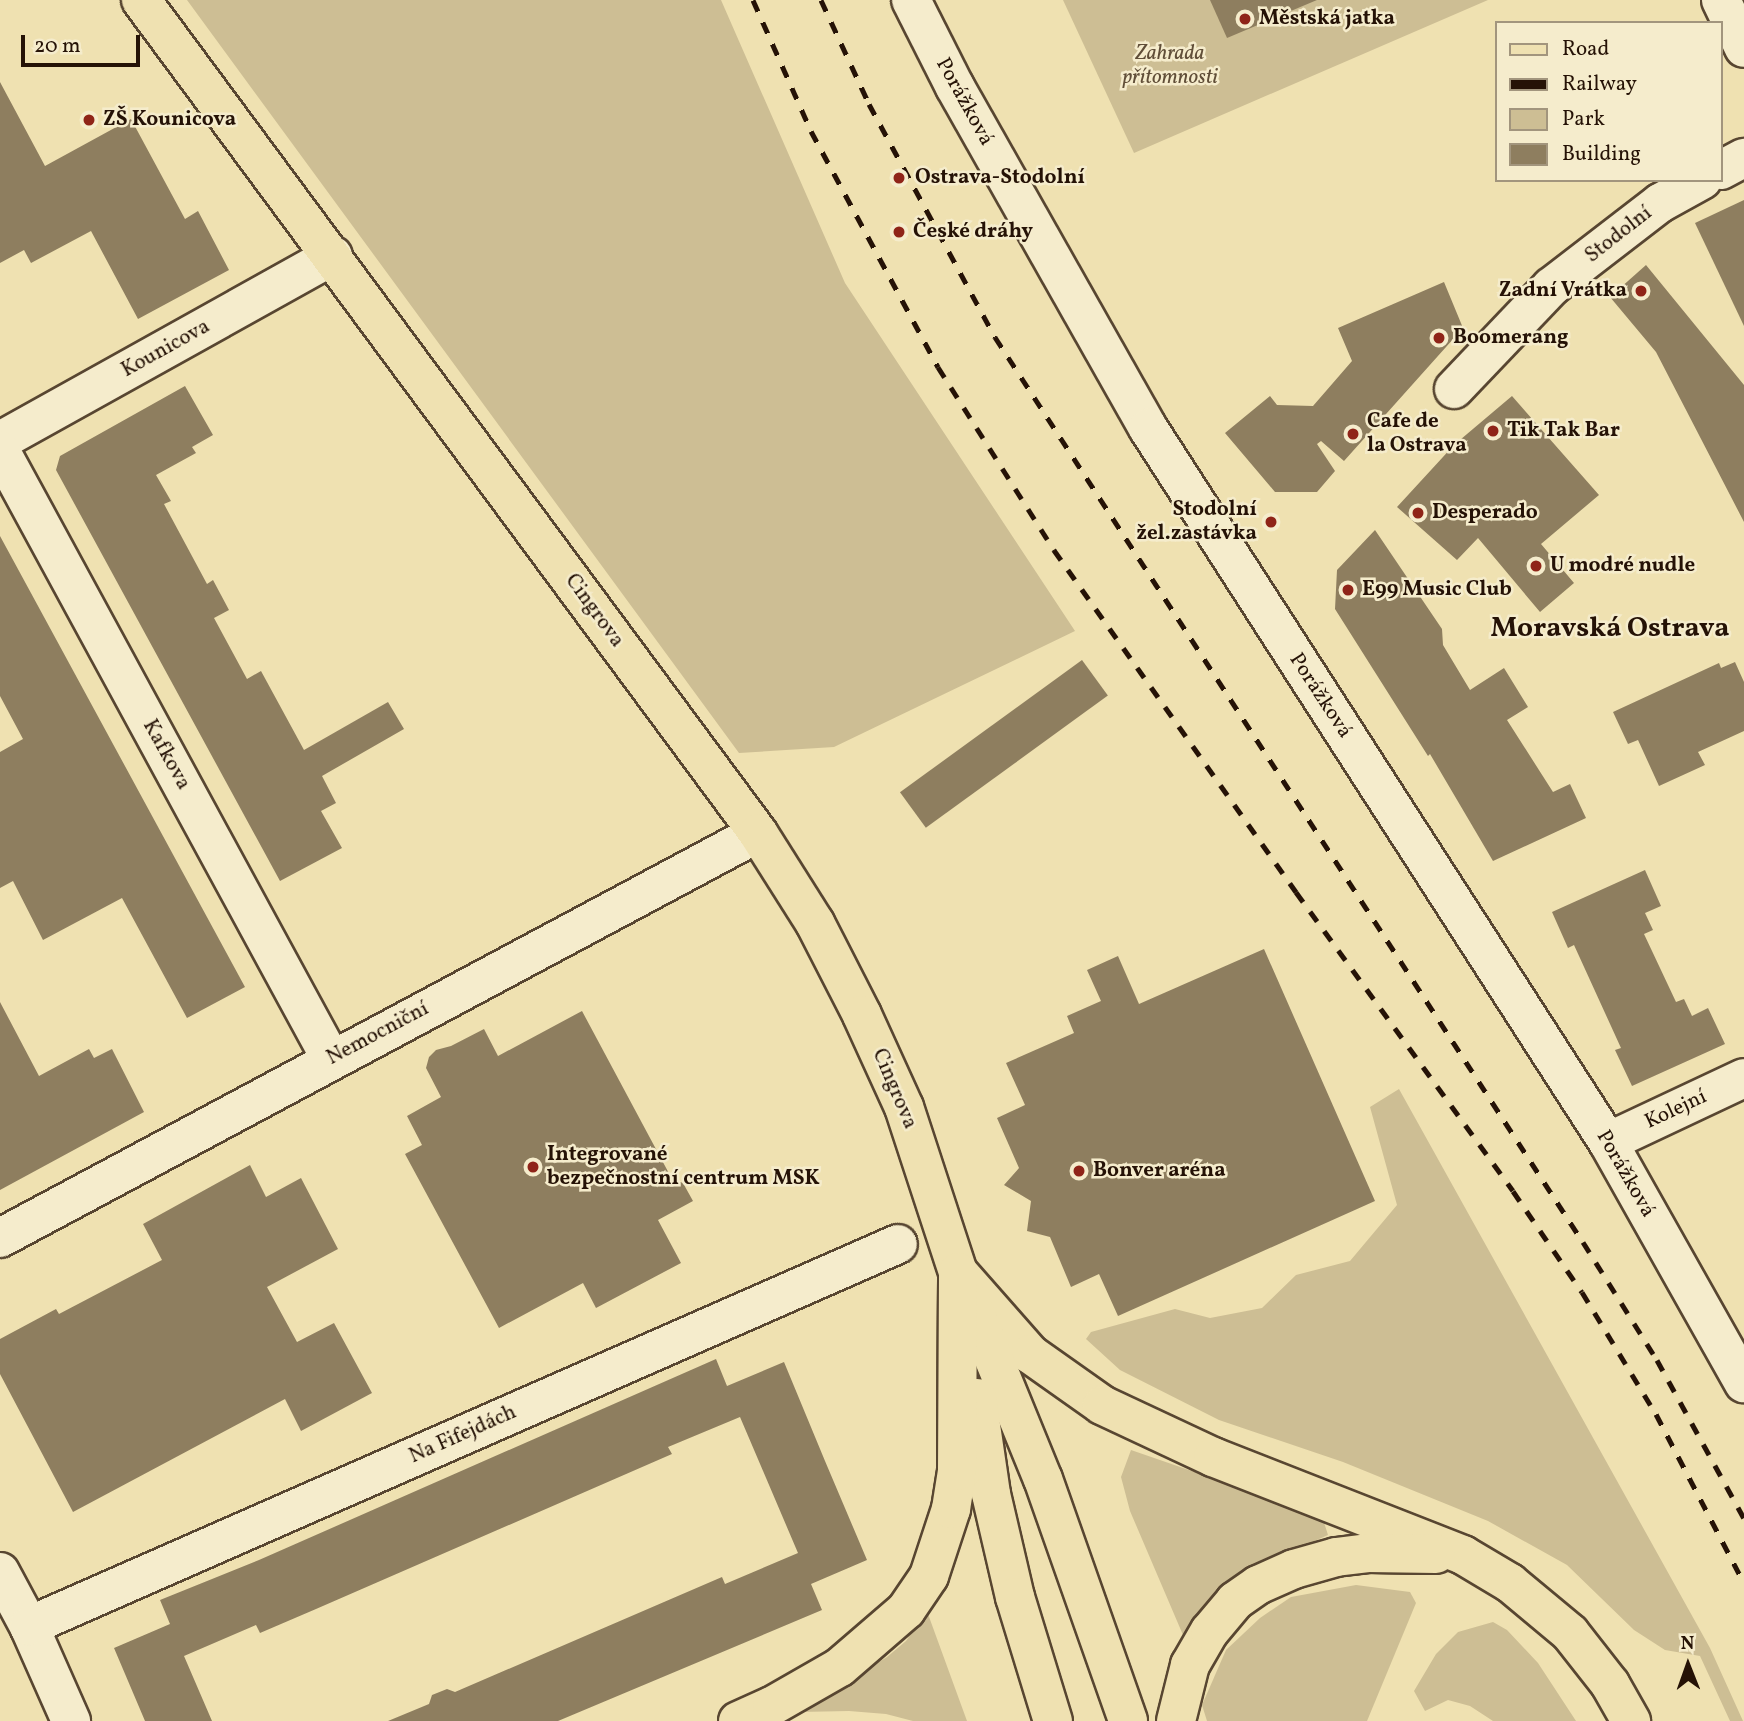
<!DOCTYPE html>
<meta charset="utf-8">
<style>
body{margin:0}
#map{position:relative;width:1744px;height:1721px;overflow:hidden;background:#efe1b1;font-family:Vollkorn,serif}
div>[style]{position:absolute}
.green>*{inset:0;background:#cdbe94}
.building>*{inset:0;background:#8e7e5f;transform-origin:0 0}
.roads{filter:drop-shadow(2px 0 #584631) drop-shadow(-2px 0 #584631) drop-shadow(0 2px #584631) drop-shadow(0 -2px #584631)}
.street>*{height:38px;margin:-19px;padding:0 19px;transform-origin:19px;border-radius:19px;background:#f5eccc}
.primary>*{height:38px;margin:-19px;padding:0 19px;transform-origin:19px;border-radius:19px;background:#efe1b1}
.highway>*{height:38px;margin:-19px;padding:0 19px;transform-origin:19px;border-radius:19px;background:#efe1b1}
.rail>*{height:5px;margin-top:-2.5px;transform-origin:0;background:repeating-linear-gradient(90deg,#251206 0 12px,transparent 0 24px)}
.dots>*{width:19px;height:19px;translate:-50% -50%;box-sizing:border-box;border:4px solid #f5eccc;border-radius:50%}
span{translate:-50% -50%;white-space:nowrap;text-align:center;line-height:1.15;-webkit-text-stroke:5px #f5eccc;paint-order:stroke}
.poi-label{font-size:21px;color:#251206;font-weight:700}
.left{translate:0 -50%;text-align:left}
.right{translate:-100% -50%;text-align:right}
.park-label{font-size:21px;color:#604e38;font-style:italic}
.street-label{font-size:21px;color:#251206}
.district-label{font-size:28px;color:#251206;font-weight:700}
.legend{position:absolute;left:1495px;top:21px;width:228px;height:161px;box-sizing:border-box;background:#f5eccc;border:2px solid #a2957d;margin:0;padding:9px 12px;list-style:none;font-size:21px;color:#251206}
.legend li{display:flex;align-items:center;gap:14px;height:35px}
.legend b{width:35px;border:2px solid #a2957d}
.north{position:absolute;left:1653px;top:1630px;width:70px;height:70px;-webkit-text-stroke:5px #f5eccc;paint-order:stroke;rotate:359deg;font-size:19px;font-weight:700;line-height:28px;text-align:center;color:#251206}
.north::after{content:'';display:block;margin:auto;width:24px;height:32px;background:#251206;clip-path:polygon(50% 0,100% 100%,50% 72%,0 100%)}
.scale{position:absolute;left:21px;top:35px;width:119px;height:32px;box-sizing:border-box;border:4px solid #251206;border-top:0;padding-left:9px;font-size:21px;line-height:24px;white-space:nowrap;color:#251206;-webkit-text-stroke:5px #f5eccc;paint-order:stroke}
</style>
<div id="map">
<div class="green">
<i style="clip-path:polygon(187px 0,721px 0,845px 283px,1075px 631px,834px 747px,739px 753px)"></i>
<i style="clip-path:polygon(1063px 0,1488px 0,1134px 153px)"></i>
<i style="clip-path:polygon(1399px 1089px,1710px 1648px,1743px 1721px,1730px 1721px,1700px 1656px,1665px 1650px,1634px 1630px,1567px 1565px,1488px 1521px,1343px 1462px,1219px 1420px,1120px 1370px,1086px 1339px,1091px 1332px,1175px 1309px,1210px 1318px,1262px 1308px,1296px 1275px,1350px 1261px,1397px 1205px,1370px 1107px)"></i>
<i style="clip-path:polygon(1131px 1450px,1322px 1516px,1328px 1535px,1228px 1580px,1183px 1635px,1130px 1511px,1121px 1477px)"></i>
<i style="clip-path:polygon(1356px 1585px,1410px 1592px,1416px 1603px,1367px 1721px,1207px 1721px,1202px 1705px,1226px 1650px,1260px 1618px,1291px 1597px)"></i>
<i style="clip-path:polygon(928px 1614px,967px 1721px,913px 1721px,886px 1714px,849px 1711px,799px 1712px,887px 1657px,906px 1641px,924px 1615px)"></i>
<i style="clip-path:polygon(1493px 1622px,1507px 1630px,1538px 1663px,1576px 1721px,1493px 1721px,1470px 1706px,1448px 1700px,1425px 1711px,1414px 1691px,1436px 1654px,1458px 1632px)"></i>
</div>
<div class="building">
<i style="clip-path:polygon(1210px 0,1317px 0,1227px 38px)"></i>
<i style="clip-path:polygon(0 82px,45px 166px,131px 119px,185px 219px,198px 211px,229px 270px,138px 319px,91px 231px,31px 263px,24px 250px,0 263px)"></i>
<i style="clip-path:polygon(1744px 200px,1744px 326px,1695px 223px)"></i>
<i style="clip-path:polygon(1646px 265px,1744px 385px,1744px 522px,1656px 352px,1610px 297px)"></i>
<i style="clip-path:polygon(1444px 282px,1463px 328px,1344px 461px,1321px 441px,1317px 444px,1335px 471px,1317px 492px,1275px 492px,1225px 433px,1270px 396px,1277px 405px,1313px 406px,1352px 361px,1338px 328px)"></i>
<i style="clip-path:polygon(185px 386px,213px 435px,192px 447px,196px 453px,156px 475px,171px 501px,164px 504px,207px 584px,213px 580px,229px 610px,214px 618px,247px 679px,261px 671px,304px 750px,388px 702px,404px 729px,322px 776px,336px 803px,321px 811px,342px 848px,280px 881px,56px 470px,60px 456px)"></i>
<i style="clip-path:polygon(1512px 396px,1599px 495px,1541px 544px,1574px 583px,1540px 612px,1478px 538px,1457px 560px,1397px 507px,1454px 445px)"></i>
<i style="clip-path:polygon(1375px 530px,1442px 629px,1443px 645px,1470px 690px,1504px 668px,1528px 707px,1507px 720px,1553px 792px,1570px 784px,1586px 818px,1493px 861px,1430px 754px,1428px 756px,1335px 609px,1337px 570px)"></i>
<i style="clip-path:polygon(0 536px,245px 987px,187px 1018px,122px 898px,43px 940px,13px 881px,0 888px,0 752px,23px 739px,0 696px)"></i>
<i style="left:1082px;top:660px;width:44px;height:225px;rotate:54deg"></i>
<i style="clip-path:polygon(1735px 662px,1744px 682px,1744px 731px,1698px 752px,1705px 765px,1659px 786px,1638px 740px,1628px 744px,1613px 712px,1719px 663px,1721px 668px)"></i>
<i style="clip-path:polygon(1645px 870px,1661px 906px,1645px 913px,1653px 930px,1644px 934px,1676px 1002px,1684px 999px,1692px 1016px,1708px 1008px,1725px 1044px,1632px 1086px,1615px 1050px,1621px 1048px,1574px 945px,1568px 948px,1552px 912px)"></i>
<i style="clip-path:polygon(1264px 949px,1375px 1201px,1118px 1316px,1099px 1274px,1071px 1287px,1050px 1237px,1027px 1231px,1031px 1201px,1004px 1185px,1019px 1168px,997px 1118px,1025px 1105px,1006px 1063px,1074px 1033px,1067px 1016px,1101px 1001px,1087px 970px,1118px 956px,1139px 1004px)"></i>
<i style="clip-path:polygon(0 1002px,39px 1076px,89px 1049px,94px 1058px,112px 1049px,144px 1112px,0 1190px)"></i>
<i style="clip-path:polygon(582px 1011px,672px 1179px,683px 1183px,693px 1201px,658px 1220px,681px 1263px,596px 1308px,583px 1283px,499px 1328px,405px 1154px,422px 1145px,407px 1116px,441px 1097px,426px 1068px,429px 1057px,436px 1050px,451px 1046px,484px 1029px,498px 1056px)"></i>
<i style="clip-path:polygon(250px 1165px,266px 1197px,301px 1178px,338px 1249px,267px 1287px,297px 1342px,334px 1323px,372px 1393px,301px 1431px,285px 1399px,73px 1512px,0 1374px,0 1339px,56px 1309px,59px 1314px,162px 1260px,143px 1224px)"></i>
<i style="clip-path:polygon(716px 1359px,727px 1386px,784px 1362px,825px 1461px,867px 1560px,811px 1584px,822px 1610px,558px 1721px,388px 1721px,429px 1704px,432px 1695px,447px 1689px,455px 1692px,722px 1577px,725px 1584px,798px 1553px,740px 1417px,668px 1447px,672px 1454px,316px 1609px,260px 1633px,256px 1625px,184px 1656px,212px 1721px,145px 1721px,114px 1648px,170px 1624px,160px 1600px,259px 1560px)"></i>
</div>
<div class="roads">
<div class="street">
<i style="left:911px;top:0;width:97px;rotate:63.2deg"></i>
<i style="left:955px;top:87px;width:392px;rotate:60.5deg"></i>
<i style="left:1148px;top:428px;width:849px;rotate:57.21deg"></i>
<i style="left:1608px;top:1142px;width:277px;rotate:60.6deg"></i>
<i style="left:1721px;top:0;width:53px;rotate:64.4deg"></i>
<i style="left:1721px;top:170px;width:26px;rotate:-28deg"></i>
<i style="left:1454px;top:389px;width:141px;rotate:-46.4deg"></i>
<i style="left:1551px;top:287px;width:138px;rotate:-37.6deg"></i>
<i style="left:1660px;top:203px;width:48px;rotate:-28.7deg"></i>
<i style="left:0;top:441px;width:381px;rotate:-29.1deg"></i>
<i style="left:0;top:450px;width:693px;rotate:61.48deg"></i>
<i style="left:1608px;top:1142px;width:150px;rotate:-25.2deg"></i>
<i style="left:0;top:1238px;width:859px;rotate:-28.12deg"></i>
<i style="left:0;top:1572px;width:61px;rotate:61.8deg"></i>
<i style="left:29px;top:1626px;width:104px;rotate:66.1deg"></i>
<i style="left:29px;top:1626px;width:949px;rotate:-23.73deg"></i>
</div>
<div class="primary">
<i style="left:141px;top:0;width:1037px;rotate:53.47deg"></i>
<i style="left:758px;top:833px;width:107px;rotate:57.7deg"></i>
<i style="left:815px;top:923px;width:103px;rotate:62.9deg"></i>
<i style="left:862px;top:1015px;width:101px;rotate:65.5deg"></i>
<i style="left:904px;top:1107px;width:174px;rotate:71.9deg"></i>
</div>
<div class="highway">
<i style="left:958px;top:1272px;width:109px;rotate:48.7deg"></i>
<i style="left:1030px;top:1354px;width:88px;rotate:35.3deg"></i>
<i style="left:1102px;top:1405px;width:123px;rotate:25.1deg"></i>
<i style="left:1213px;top:1457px;width:269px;rotate:21.4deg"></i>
<i style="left:1463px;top:1555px;width:55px;rotate:30.8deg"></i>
<i style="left:1510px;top:1583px;width:78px;rotate:39.8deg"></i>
<i style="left:1570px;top:1633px;width:65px;rotate:51.9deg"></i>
<i style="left:1610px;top:1684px;width:43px;rotate:60.4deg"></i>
<i style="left:971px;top:1303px;width:190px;rotate:67.8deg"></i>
<i style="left:1043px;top:1479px;width:256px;rotate:70.6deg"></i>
<i style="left:977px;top:1398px;width:97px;rotate:81.7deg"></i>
<i style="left:991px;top:1494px;width:106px;rotate:76.9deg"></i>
<i style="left:1015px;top:1597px;width:130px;rotate:73deg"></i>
<i style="left:738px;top:1721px;width:37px;rotate:-24deg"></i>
<i style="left:772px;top:1706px;width:78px;rotate:-29.8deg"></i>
<i style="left:840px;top:1667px;width:87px;rotate:-40.8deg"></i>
<i style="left:906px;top:1610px;width:41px;rotate:-55.9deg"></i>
<i style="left:929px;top:1576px;width:71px;rotate:-71.8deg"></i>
<i style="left:951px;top:1509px;width:38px;rotate:-81deg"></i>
<i style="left:957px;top:1471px;width:199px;rotate:-89.7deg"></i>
<i style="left:1176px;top:1721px;width:58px;rotate:-76deg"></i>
<i style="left:1190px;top:1665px;width:39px;rotate:-60deg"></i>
<i style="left:1210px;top:1631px;width:39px;rotate:-50deg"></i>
<i style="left:1235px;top:1601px;width:28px;rotate:-35deg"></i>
<i style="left:1258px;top:1585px;width:39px;rotate:-24deg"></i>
<i style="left:1294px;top:1569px;width:44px;rotate:-15.9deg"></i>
<i style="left:1336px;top:1557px;width:32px;rotate:-7deg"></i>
<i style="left:1368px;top:1553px;width:68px;rotate:0.8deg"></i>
</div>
</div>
<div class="rail">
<i style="left:753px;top:0;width:143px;rotate:66.1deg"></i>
<i style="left:811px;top:131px;width:268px;rotate:61.7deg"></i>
<i style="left:938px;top:367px;width:217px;rotate:57.6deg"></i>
<i style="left:1054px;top:550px;width:419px;rotate:54.7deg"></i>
<i style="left:1296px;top:892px;width:369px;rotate:54deg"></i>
<i style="left:1513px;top:1191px;width:122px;rotate:55.7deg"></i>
<i style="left:1582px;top:1292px;width:143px;rotate:58.8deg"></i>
<i style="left:1656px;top:1414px;width:191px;rotate:62.5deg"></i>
<i style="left:821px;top:0;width:115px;rotate:65.2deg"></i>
<i style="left:869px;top:104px;width:265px;rotate:61.6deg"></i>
<i style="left:995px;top:337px;width:1079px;rotate:56.99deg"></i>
<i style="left:1583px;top:1242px;width:139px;rotate:57.9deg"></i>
<i style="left:1657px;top:1360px;width:180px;rotate:61.2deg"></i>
</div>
<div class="dots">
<i style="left:1245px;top:19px;background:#8f2418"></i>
<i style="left:89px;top:120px;background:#8f2418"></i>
<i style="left:899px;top:178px;background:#8f2418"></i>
<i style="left:899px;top:232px;background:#8f2418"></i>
<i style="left:1641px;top:291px;background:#8f2418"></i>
<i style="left:1439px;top:338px;background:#8f2418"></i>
<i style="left:1493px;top:431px;background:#8f2418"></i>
<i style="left:1353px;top:434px;background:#8f2418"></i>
<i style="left:1418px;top:513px;background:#8f2418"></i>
<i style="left:1271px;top:522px;background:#8f2418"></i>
<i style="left:1536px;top:566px;background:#8f2418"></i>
<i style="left:1348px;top:590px;background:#8f2418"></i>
<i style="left:533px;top:1167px;background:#8f2418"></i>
<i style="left:1079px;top:1171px;background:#8f2418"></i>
</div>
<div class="poi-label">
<span class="left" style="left:1259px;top:19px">Městská jatka</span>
<span class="left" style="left:103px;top:120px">ZŠ Kounicova</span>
<span class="left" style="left:915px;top:178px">Ostrava-Stodolní</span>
<span class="left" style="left:913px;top:232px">České dráhy</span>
<span class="right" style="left:1627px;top:291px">Zadní Vrátka</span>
<span class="left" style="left:1453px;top:338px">Boomerang</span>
<span class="left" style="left:1367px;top:434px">Cafe de<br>la Ostrava</span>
<span class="left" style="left:1507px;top:431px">Tik Tak Bar</span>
<span class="right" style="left:1257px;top:522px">Stodolní<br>žel.zastávka</span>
<span class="left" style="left:1432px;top:513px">Desperado</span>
<span class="left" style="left:1550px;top:566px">U modré nudle</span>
<span class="left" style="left:1362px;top:590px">E99 Music Club</span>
<span class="left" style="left:547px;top:1167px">Integrované<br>bezpečnostní centrum MSK</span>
<span class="left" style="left:1093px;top:1171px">Bonver aréna</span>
</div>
<div class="park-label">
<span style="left:1170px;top:66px">Zahrada<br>přítomnosti</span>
</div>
<div class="street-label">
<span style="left:964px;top:102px;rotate:61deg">Porážková</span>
<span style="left:1619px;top:235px;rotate:-38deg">Stodolní</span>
<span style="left:166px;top:349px;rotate:-29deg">Kounicova</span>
<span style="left:594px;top:611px;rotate:54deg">Cingrova</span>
<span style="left:1320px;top:696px;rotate:57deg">Porážková</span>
<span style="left:166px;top:755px;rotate:61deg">Kafkova</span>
<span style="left:378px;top:1034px;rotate:-28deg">Nemocniční</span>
<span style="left:894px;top:1089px;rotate:67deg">Cingrova</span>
<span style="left:1676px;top:1110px;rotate:-25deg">Kolejní</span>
<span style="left:1625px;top:1174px;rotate:60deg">Porážková</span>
<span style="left:463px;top:1435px;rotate:-24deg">Na Fifejdách</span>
</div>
<div class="district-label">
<span style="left:1610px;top:629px">Moravská Ostrava</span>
</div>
<ul class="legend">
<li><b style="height:9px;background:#efe1b1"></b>Road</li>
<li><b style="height:9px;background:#251206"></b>Railway</li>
<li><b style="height:19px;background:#cdbe94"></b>Park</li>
<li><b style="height:19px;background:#8e7e5f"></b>Building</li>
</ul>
<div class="north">N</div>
<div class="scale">20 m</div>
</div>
